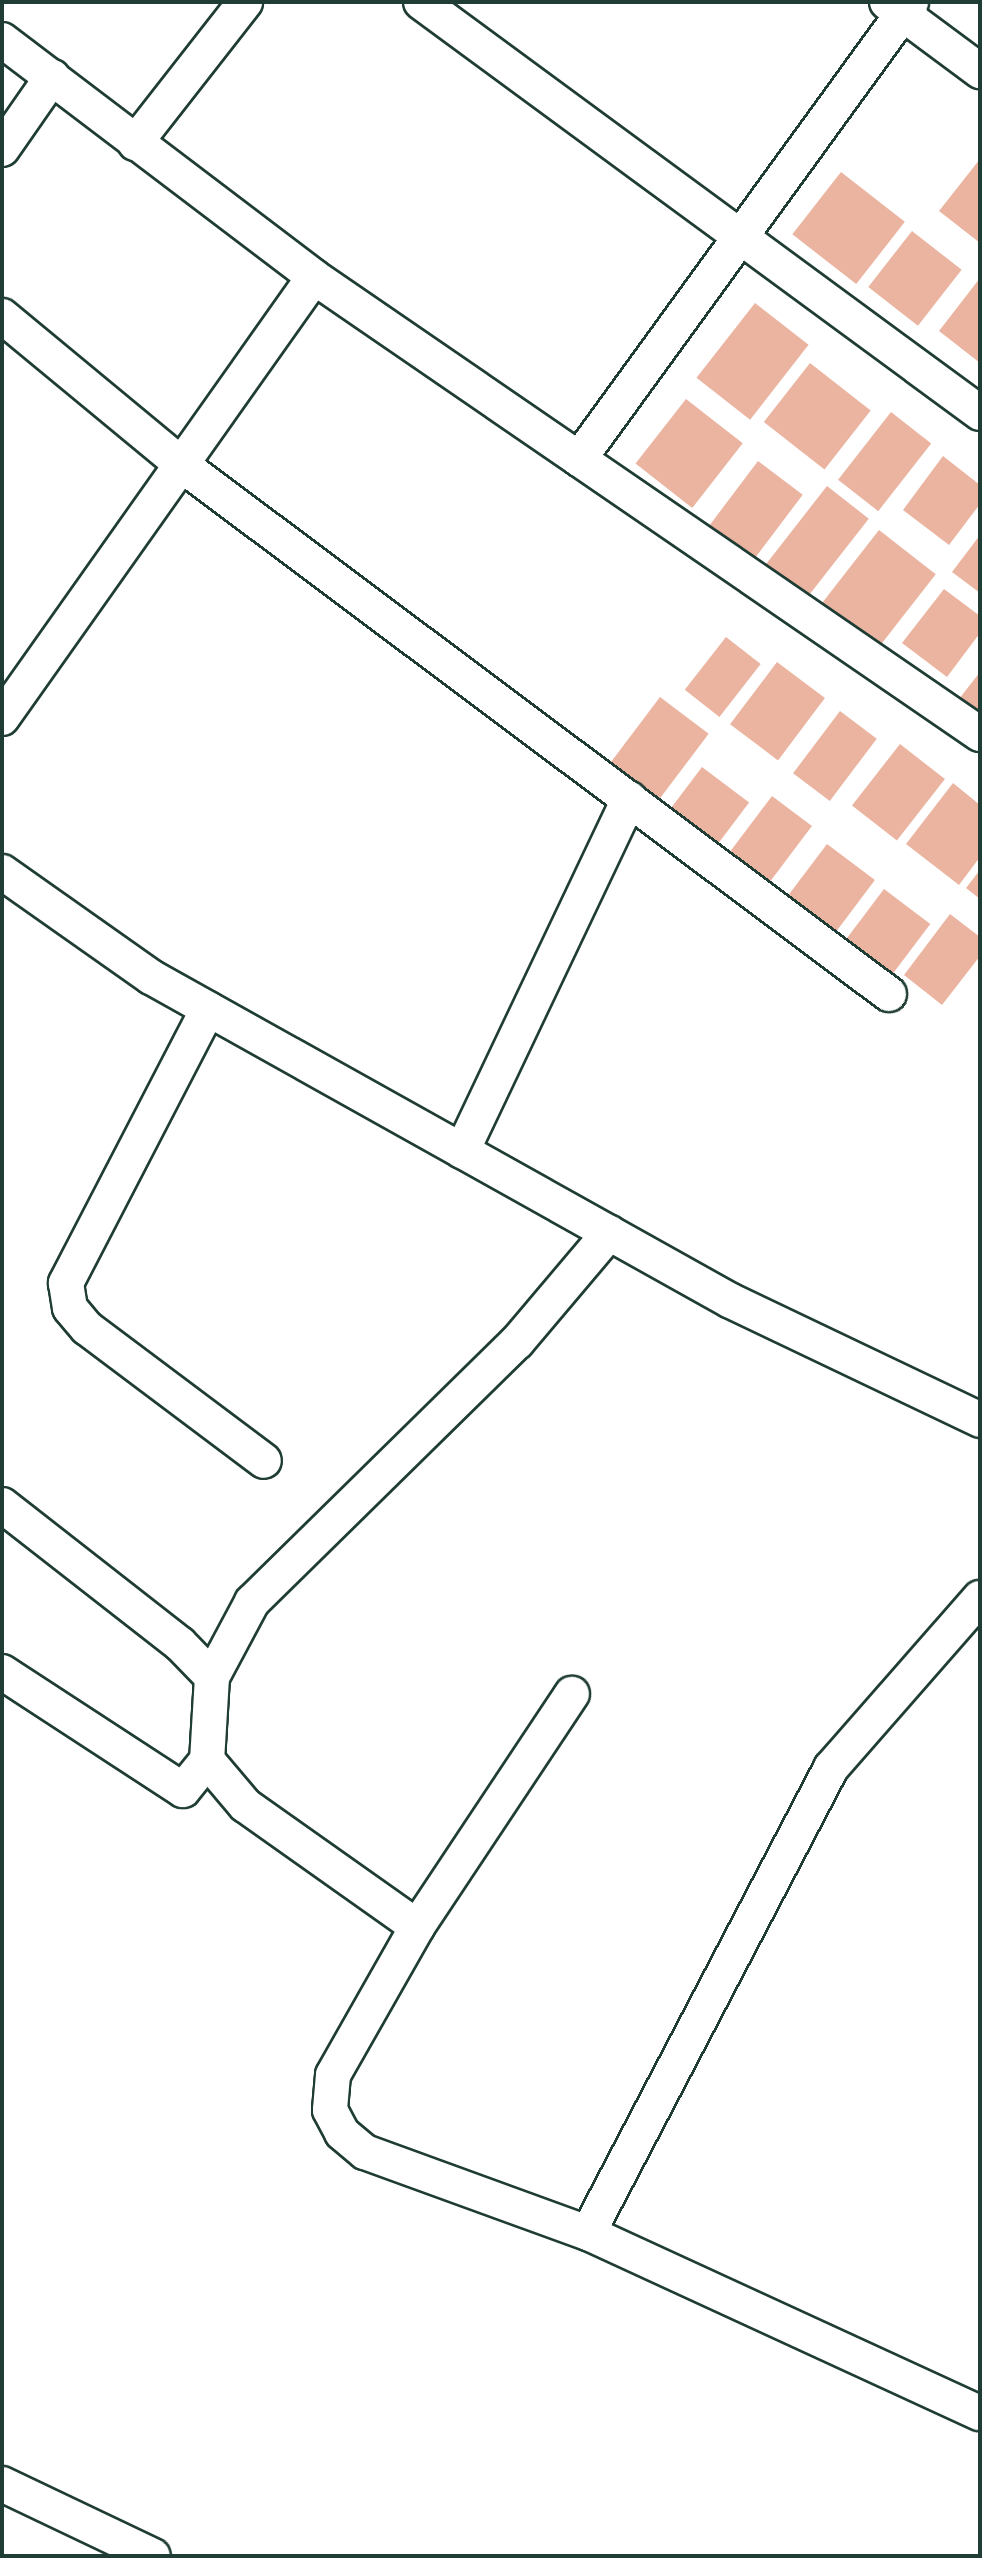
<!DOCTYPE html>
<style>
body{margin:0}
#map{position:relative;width:982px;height:2558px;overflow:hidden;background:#fff;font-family:Caveat,sans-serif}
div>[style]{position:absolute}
.building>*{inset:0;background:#ebb4a0;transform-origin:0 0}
.roads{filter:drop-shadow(2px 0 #1f3d34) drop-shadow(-2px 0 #1f3d34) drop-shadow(0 2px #1f3d34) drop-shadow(0 -2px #1f3d34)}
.street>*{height:34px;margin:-17px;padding:0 17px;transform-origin:17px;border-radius:17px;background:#fff}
span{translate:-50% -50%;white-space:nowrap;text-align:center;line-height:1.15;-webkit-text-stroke:6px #fff;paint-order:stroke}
.frame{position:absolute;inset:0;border:4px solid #1f3d34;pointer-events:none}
</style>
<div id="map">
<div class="building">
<i style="clip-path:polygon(980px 159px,980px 243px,939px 211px)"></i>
<i style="left:841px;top:172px;width:81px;height:79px;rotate:38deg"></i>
<i style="left:912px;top:231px;width:63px;height:71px;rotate:38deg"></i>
<i style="clip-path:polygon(980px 278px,980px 363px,939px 331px)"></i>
<i style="left:755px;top:303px;width:68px;height:95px;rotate:38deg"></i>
<i style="left:810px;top:363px;width:77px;height:75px;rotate:38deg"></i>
<i style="left:686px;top:399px;width:72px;height:82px;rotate:38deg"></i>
<i style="left:891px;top:412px;width:51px;height:86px;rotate:38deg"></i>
<i style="clip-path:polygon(943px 456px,980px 485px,980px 504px,949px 545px,903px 510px)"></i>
<i style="left:758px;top:461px;width:56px;height:82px;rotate:37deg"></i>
<i style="left:827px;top:486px;width:53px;height:102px;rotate:38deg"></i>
<i style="left:879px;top:530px;width:72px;height:96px;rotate:38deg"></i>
<i style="clip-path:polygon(980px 535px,980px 593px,952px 572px)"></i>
<i style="clip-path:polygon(944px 589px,980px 616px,980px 633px,947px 677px,902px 643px)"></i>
<i style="left:726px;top:637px;width:44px;height:67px;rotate:38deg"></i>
<i style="left:777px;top:662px;width:60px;height:78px;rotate:37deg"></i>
<i style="clip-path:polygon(980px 672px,980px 715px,959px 699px)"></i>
<i style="left:660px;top:697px;width:61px;height:95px;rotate:37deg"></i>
<i style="left:840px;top:711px;width:46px;height:78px;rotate:37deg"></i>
<i style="left:900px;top:744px;width:57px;height:78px;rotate:38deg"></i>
<i style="left:702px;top:767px;width:59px;height:58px;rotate:37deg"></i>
<i style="clip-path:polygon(953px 783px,980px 805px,980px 857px,959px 885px,906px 844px)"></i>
<i style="left:772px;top:796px;width:50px;height:76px;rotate:37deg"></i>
<i style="left:827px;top:844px;width:60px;height:74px;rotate:37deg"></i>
<i style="clip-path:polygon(980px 870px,980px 899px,966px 888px)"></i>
<i style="left:884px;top:889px;width:58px;height:68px;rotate:37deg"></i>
<i style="clip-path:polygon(950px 914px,980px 937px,980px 956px,942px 1005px,904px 975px)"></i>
</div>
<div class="roads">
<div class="street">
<i style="left:421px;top:2px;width:694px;rotate:36.32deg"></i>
<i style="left:887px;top:2px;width:116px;rotate:36.6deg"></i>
<i style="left:2px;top:40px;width:392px;rotate:37.2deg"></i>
<i style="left:135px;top:143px;width:179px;rotate:-52deg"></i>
<i style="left:2px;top:149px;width:88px;rotate:-55.2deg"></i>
<i style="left:2px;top:316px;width:234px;rotate:39.6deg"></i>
<i style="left:182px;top:465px;width:883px;rotate:36.81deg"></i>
<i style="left:579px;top:459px;width:565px;rotate:-54deg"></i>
<i style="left:2px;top:718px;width:540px;rotate:-54.72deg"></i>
<i style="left:314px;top:277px;width:808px;rotate:34.46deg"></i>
<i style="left:2px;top:872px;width:182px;rotate:35.2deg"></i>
<i style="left:151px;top:977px;width:664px;rotate:29.19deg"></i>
<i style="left:731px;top:1301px;width:276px;rotate:25.5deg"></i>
<i style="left:208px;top:1009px;width:309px;rotate:117.4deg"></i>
<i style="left:66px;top:1283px;width:25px;rotate:81deg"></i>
<i style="left:70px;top:1308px;width:26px;rotate:50deg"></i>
<i style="left:87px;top:1328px;width:221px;rotate:36.9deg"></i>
<i style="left:462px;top:1151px;width:390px;rotate:-64.6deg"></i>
<i style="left:2px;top:1505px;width:226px;rotate:38deg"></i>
<i style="left:180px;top:1644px;width:46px;rotate:45.9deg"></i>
<i style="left:212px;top:1677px;width:83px;rotate:93.4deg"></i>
<i style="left:207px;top:1760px;width:59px;rotate:49.8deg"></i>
<i style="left:245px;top:1805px;width:211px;rotate:35.3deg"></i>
<i style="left:417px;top:1927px;width:170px;rotate:119.6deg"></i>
<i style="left:333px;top:2075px;width:35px;rotate:95deg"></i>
<i style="left:330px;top:2110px;width:26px;rotate:62deg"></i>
<i style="left:342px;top:2133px;width:30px;rotate:40deg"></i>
<i style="left:365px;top:2152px;width:237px;rotate:20deg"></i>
<i style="left:588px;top:2233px;width:431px;rotate:24.7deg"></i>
<i style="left:2px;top:1672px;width:216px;rotate:33.1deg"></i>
<i style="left:183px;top:1790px;width:38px;rotate:-51deg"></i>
<i style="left:212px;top:1677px;width:85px;rotate:-61.9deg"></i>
<i style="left:252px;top:1602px;width:371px;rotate:-44.5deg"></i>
<i style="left:517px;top:1342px;width:143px;rotate:-49.8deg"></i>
<i style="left:417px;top:1927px;width:280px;rotate:-56.4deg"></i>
<i style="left:588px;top:2233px;width:525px;rotate:-62.41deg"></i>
<i style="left:831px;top:1768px;width:226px;rotate:-48.8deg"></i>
<i style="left:2px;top:2484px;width:167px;rotate:25.5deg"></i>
</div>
</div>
<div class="frame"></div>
</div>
